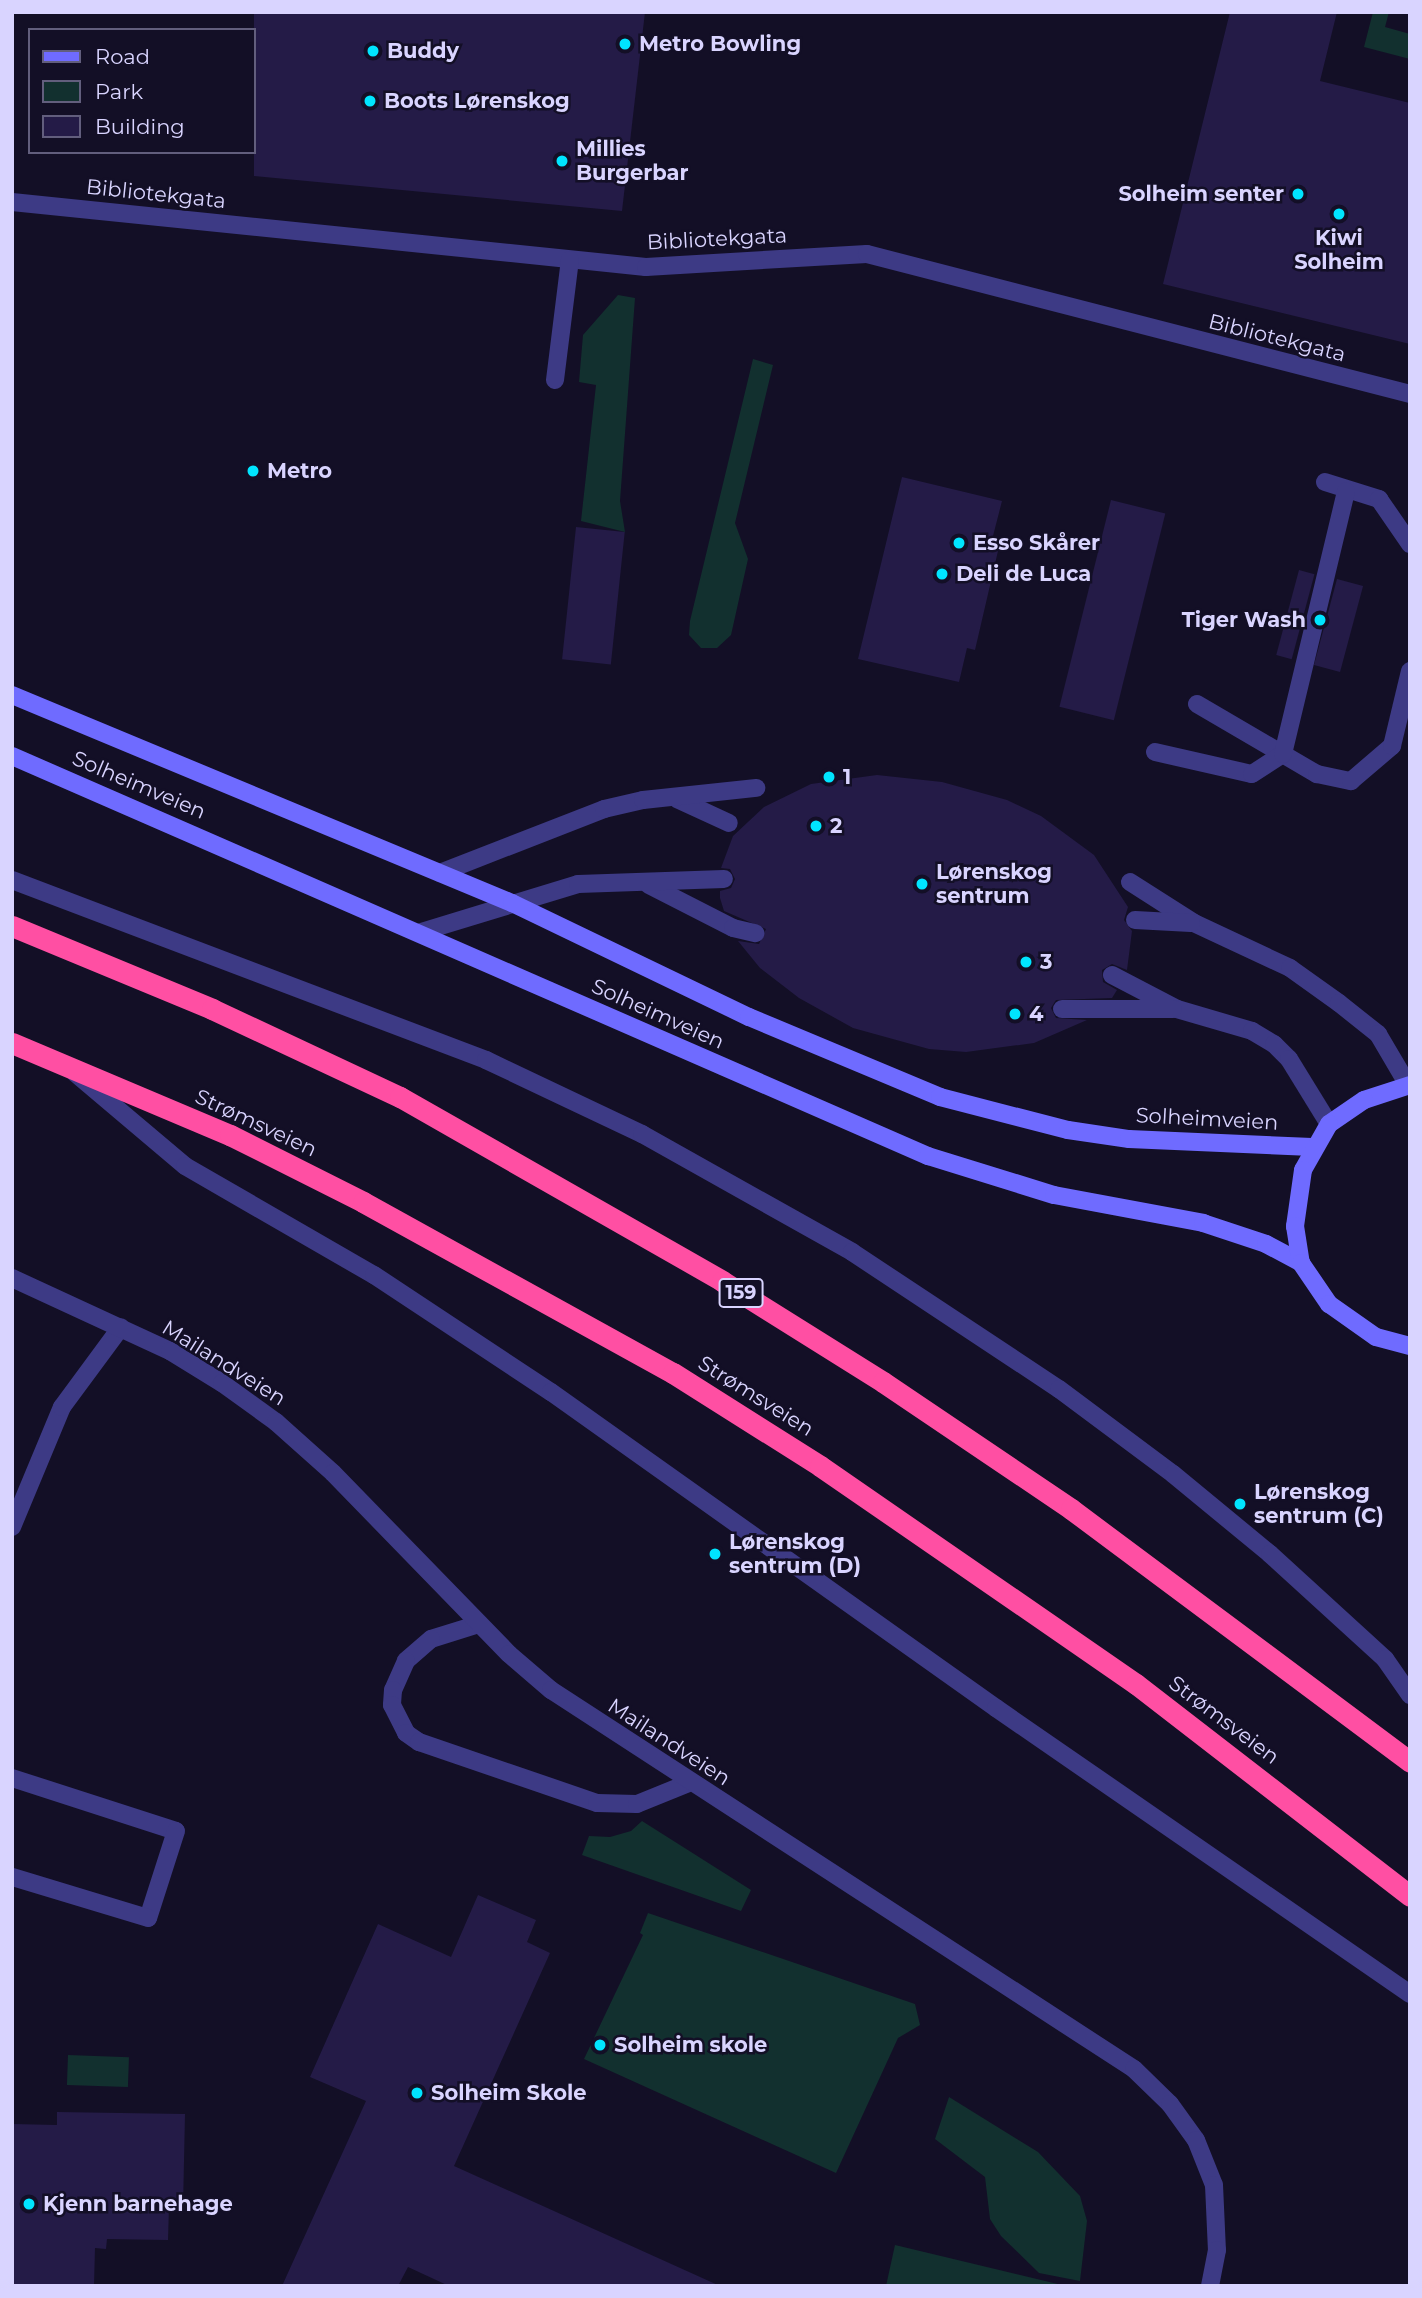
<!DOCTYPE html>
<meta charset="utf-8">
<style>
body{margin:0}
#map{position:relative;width:1422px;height:2298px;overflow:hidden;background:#130f26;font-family:Montserrat,sans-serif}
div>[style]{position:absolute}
.green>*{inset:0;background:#12302f;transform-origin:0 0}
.building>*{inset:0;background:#241b47;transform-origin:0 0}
.service>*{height:18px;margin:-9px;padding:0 9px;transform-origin:9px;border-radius:9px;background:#3d3a85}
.minor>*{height:18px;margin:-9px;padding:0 9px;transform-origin:9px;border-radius:9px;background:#3d3a85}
.secondary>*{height:18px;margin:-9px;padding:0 9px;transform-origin:9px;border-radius:9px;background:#6f6bff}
.motorway>*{height:21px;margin:-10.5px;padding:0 10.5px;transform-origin:10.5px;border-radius:10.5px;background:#ff4fa3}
.dots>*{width:19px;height:19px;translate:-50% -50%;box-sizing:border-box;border:4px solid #130f26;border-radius:50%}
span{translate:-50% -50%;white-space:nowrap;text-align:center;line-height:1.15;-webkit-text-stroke:5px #130f26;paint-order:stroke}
.shield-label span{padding:2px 5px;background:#130f26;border:2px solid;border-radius:5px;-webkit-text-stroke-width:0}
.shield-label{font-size:19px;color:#d9d4ff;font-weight:700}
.poi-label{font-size:21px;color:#d9d4ff;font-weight:700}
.left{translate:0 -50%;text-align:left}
.right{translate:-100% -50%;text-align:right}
.street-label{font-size:21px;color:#d9d4ff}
.frame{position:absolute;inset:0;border:14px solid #d9d4ff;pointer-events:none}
.legend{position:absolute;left:28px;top:28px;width:228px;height:126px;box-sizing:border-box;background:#130f26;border:2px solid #625e7d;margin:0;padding:9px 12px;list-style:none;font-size:21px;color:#d9d4ff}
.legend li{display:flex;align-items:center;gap:14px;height:35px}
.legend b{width:35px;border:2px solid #625e7d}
</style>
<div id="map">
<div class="green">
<i style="clip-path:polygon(1373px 12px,1389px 12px,1385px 27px,1410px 34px,1410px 59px,1364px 47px)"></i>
<i style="clip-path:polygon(618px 295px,635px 298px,620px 501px,625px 532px,581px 521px,596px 385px,579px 382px,583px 335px)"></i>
<i style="clip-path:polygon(753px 359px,773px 365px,735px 523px,748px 559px,731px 635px,717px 648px,701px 648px,689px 635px,690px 621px)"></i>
<i style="clip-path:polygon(642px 1821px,751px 1890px,741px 1911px,582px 1855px,589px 1836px,610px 1837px,631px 1831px)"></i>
<i style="clip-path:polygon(648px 1913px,915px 2004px,920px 2025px,898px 2038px,836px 2173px,584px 2059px,643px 1935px,640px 1933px)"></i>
<i style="left:68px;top:2055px;width:61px;height:30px;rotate:2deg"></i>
<i style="clip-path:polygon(949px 2097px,1038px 2152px,1080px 2196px,1087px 2221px,1080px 2281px,1039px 2273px,1001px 2236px,990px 2219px,985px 2177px,935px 2139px)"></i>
<i style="clip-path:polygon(895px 2245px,1066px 2286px,886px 2286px)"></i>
</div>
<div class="building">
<i style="clip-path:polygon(254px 12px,645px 12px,622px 211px,254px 176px)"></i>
<i style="clip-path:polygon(1230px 12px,1337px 12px,1320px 81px,1410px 103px,1410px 344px,1163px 284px)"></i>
<i style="clip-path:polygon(902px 477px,1002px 501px,993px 536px,1001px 538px,975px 650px,967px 648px,959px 682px,858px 659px)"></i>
<i style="left:1111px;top:500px;width:56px;height:213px;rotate:14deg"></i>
<i style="left:576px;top:527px;width:49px;height:133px;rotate:6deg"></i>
<i style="left:1299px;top:570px;width:16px;height:88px;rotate:15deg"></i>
<i style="left:1337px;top:579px;width:27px;height:89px;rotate:15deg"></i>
<i style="clip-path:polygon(877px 775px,942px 782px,1007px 800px,1041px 816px,1094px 855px,1128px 907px,1124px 920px,1132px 931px,1127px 970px,1112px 964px,1102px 970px,1103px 982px,1117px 990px,1112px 998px,1056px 1000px,1051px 1008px,1056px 1018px,1087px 1020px,1034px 1043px,966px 1052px,929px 1049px,853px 1028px,799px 998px,760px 968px,738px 941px,759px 944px,766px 929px,724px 911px,720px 898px,720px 891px,731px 888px,735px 879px,730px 869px,721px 868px,733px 836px,764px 807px,811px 784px)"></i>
<i style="clip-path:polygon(478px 1895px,536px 1920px,527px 1942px,550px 1953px,454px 2166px,720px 2286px,449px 2286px,408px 2267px,398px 2286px,282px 2286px,366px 2101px,310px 2077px,378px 1924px,451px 1957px)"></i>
<i style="clip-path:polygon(57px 2112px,185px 2114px,183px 2208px,169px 2207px,168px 2240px,107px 2239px,106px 2249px,95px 2248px,94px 2286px,12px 2286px,12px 2124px,57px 2125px)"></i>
</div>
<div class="service">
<i style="left:12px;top:202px;width:637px;rotate:5.85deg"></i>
<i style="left:646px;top:267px;width:221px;rotate:-3.4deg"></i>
<i style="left:867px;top:254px;width:561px;rotate:14.46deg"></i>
<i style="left:555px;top:380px;width:121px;rotate:-82.9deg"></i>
<i style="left:1325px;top:482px;width:57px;rotate:17.5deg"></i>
<i style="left:1379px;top:499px;width:55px;rotate:55.4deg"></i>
<i style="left:1197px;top:704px;width:139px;rotate:30.3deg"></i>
<i style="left:1317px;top:774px;width:35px;rotate:12deg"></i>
<i style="left:1351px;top:781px;width:54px;rotate:-40.5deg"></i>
<i style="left:1392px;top:746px;width:77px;rotate:-76.5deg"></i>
<i style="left:1155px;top:752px;width:99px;rotate:12.8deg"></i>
<i style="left:1252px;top:774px;width:37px;rotate:-33deg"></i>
<i style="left:1283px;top:754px;width:270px;rotate:-76.5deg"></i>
<i style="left:677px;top:799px;width:57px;rotate:24.8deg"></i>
<i style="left:440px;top:873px;width:176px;rotate:-21.3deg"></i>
<i style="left:604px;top:809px;width:40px;rotate:-13deg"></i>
<i style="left:643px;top:800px;width:114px;rotate:-6.1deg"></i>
<i style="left:12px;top:880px;width:507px;rotate:20.79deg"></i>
<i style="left:486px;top:1060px;width:173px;rotate:25.4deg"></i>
<i style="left:642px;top:1134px;width:241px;rotate:29.3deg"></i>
<i style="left:852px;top:1252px;width:248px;rotate:33.5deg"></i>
<i style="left:1059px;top:1389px;width:142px;rotate:36.7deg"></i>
<i style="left:1173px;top:1474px;width:126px;rotate:39.5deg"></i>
<i style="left:1270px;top:1554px;width:156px;rotate:42.4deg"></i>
<i style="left:1385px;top:1659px;width:44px;rotate:55.2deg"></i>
<i style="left:1130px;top:882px;width:76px;rotate:32.6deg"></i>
<i style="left:1194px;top:923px;width:106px;rotate:25.1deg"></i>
<i style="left:1290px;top:968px;width:60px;rotate:35.5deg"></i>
<i style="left:1339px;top:1003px;width:50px;rotate:38.5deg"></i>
<i style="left:1378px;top:1034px;width:59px;rotate:59.5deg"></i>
<i style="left:649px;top:885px;width:94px;rotate:27.1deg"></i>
<i style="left:733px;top:928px;width:23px;rotate:13deg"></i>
<i style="left:1135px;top:920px;width:56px;rotate:3.1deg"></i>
<i style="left:421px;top:932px;width:164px;rotate:-17deg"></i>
<i style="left:578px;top:884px;width:146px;rotate:-2deg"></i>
<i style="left:1112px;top:975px;width:73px;rotate:27.6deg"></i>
<i style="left:1177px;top:1009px;width:78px;rotate:16.3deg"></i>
<i style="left:1252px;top:1031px;width:26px;rotate:31deg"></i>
<i style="left:1274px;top:1044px;width:21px;rotate:45deg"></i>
<i style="left:1289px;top:1059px;width:76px;rotate:58.4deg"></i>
<i style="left:1062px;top:1009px;width:111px"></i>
<i style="left:75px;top:1073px;width:144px;rotate:40.2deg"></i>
<i style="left:185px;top:1166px;width:218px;rotate:30deg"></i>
<i style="left:374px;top:1275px;width:212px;rotate:33.5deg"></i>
<i style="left:551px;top:1392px;width:546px;rotate:35.38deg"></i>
<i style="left:996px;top:1708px;width:503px;rotate:34.64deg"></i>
<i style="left:12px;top:1527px;width:130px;rotate:-67.4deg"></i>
<i style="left:62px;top:1407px;width:99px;rotate:-53.6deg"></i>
<i style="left:479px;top:1624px;width:50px;rotate:162.6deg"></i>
<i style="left:431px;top:1639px;width:33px;rotate:139deg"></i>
<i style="left:406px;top:1661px;width:32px;rotate:114deg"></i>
<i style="left:393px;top:1690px;width:15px;rotate:94deg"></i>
<i style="left:392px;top:1705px;width:31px;rotate:63deg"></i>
<i style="left:406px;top:1733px;width:16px;rotate:35deg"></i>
<i style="left:419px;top:1742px;width:188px;rotate:18.9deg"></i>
<i style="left:597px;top:1803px;width:40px;rotate:1.4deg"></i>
<i style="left:637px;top:1804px;width:56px;rotate:-22deg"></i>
<i style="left:12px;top:1778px;width:172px;rotate:17.9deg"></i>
<i style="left:176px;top:1831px;width:91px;rotate:107.8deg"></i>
<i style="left:148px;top:1918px;width:142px;rotate:-163.2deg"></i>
</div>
<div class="minor">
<i style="left:12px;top:1278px;width:174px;rotate:24.8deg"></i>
<i style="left:170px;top:1351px;width:61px;rotate:31.6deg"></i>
<i style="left:222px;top:1383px;width:67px;rotate:35.8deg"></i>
<i style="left:276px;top:1422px;width:76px;rotate:41.8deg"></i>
<i style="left:333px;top:1473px;width:252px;rotate:45.8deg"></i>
<i style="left:509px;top:1654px;width:55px;rotate:40.6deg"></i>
<i style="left:551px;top:1690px;width:695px;rotate:33.03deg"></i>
<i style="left:1134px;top:2069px;width:50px;rotate:44.2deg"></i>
<i style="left:1170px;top:2104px;width:44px;rotate:54.2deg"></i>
<i style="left:1196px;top:2140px;width:48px;rotate:68.2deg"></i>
<i style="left:1214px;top:2185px;width:65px;rotate:87.4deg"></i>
<i style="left:1217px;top:2250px;width:37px;rotate:101deg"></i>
</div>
<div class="secondary">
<i style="left:12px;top:695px;width:542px;rotate:22.59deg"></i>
<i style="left:512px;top:903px;width:263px;rotate:25.7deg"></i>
<i style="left:749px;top:1017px;width:207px;rotate:22.7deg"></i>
<i style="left:940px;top:1097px;width:132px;rotate:14.5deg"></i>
<i style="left:1068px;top:1130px;width:62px;rotate:8.4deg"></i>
<i style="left:1129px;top:1139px;width:183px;rotate:2.5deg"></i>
<i style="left:12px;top:756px;width:1000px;rotate:23.59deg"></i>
<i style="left:928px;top:1156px;width:132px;rotate:17.2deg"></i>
<i style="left:1054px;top:1195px;width:152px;rotate:10.6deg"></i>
<i style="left:1203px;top:1223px;width:66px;rotate:18.4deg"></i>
<i style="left:1266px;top:1244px;width:40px;rotate:28deg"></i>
<i style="left:1410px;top:1085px;width:48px;rotate:161.9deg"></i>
<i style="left:1364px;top:1100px;width:42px;rotate:145.6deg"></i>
<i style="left:1329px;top:1124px;width:53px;rotate:119.5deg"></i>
<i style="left:1303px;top:1170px;width:57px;rotate:98.1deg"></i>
<i style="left:1295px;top:1226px;width:37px;rotate:81deg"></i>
<i style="left:1301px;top:1263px;width:50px;rotate:55.7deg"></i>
<i style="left:1329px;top:1304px;width:57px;rotate:35.1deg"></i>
<i style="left:1376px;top:1337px;width:35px;rotate:15deg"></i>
</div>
<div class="motorway">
<i style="left:12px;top:926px;width:217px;rotate:22.5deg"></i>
<i style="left:212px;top:1009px;width:208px;rotate:25.1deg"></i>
<i style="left:400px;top:1097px;width:371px;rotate:29.7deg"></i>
<i style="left:722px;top:1281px;width:190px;rotate:32.1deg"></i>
<i style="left:883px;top:1382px;width:227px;rotate:34deg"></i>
<i style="left:1071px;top:1509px;width:423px;rotate:36.7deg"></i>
<i style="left:12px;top:1043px;width:237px;rotate:22.9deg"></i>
<i style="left:230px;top:1135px;width:149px;rotate:26.7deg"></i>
<i style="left:363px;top:1202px;width:354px;rotate:28.9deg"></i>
<i style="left:673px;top:1373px;width:174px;rotate:32.3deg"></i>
<i style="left:820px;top:1466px;width:384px;rotate:34.6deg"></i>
<i style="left:1136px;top:1684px;width:346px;rotate:37.7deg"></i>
</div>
<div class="dots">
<i style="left:625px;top:44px;background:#00e5ff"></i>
<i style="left:373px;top:51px;background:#00e5ff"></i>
<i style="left:370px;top:101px;background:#00e5ff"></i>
<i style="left:562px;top:161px;background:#00e5ff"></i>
<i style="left:1298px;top:194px;background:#00e5ff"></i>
<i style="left:1339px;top:214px;background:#00e5ff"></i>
<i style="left:253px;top:471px;background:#00e5ff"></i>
<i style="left:959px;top:543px;background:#00e5ff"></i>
<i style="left:942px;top:574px;background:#00e5ff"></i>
<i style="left:1320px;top:620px;background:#00e5ff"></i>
<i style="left:829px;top:777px;background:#00e5ff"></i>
<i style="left:816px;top:826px;background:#00e5ff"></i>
<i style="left:922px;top:884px;background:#00e5ff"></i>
<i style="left:1026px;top:962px;background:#00e5ff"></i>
<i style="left:1015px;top:1014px;background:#00e5ff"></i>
<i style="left:1240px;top:1504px;background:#00e5ff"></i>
<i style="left:715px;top:1554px;background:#00e5ff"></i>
<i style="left:600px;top:2045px;background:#00e5ff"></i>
<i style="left:417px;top:2093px;background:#00e5ff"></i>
<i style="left:29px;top:2204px;background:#00e5ff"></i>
</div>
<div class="shield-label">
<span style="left:741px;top:1293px">159</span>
</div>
<div class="poi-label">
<span class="left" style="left:639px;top:44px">Metro Bowling</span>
<span class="left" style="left:387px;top:51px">Buddy</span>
<span class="left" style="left:384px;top:101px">Boots Lørenskog</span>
<span class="left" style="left:576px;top:161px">Millies<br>Burgerbar</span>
<span class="right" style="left:1284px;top:194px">Solheim senter</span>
<span style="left:1339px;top:250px">Kiwi<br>Solheim</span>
<span class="left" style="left:267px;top:471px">Metro</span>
<span class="left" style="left:973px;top:543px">Esso Skårer</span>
<span class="left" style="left:956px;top:574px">Deli de Luca</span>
<span class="right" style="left:1306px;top:620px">Tiger Wash</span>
<span class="left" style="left:843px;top:777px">1</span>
<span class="left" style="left:830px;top:826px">2</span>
<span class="left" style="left:936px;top:884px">Lørenskog<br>sentrum</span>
<span class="left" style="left:1040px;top:962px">3</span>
<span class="left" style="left:1029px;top:1014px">4</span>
<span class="left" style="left:1254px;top:1504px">Lørenskog<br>sentrum (C)</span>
<span class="left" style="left:729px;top:1554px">Lørenskog<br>sentrum (D)</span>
<span class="left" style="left:614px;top:2045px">Solheim skole</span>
<span class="left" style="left:431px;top:2093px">Solheim Skole</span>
<span class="left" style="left:43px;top:2204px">Kjenn barnehage</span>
</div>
<div class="street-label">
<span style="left:156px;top:194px;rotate:6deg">Bibliotekgata</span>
<span style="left:717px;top:239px;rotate:-3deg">Bibliotekgata</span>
<span style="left:1277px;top:338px;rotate:14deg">Bibliotekgata</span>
<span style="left:139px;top:785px;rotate:23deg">Solheimveien</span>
<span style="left:658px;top:1014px;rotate:24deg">Solheimveien</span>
<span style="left:1207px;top:1119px;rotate:3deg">Solheimveien</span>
<span style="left:256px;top:1123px;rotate:25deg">Strømsveien</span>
<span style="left:224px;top:1363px;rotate:32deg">Mailandveien</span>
<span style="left:756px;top:1396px;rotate:32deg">Strømsveien</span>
<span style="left:1224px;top:1720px;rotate:37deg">Strømsveien</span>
<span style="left:669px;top:1742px;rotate:33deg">Mailandveien</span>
</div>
<div class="frame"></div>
<ul class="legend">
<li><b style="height:9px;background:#6f6bff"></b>Road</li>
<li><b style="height:19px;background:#12302f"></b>Park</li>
<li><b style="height:19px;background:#241b47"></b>Building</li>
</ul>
</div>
